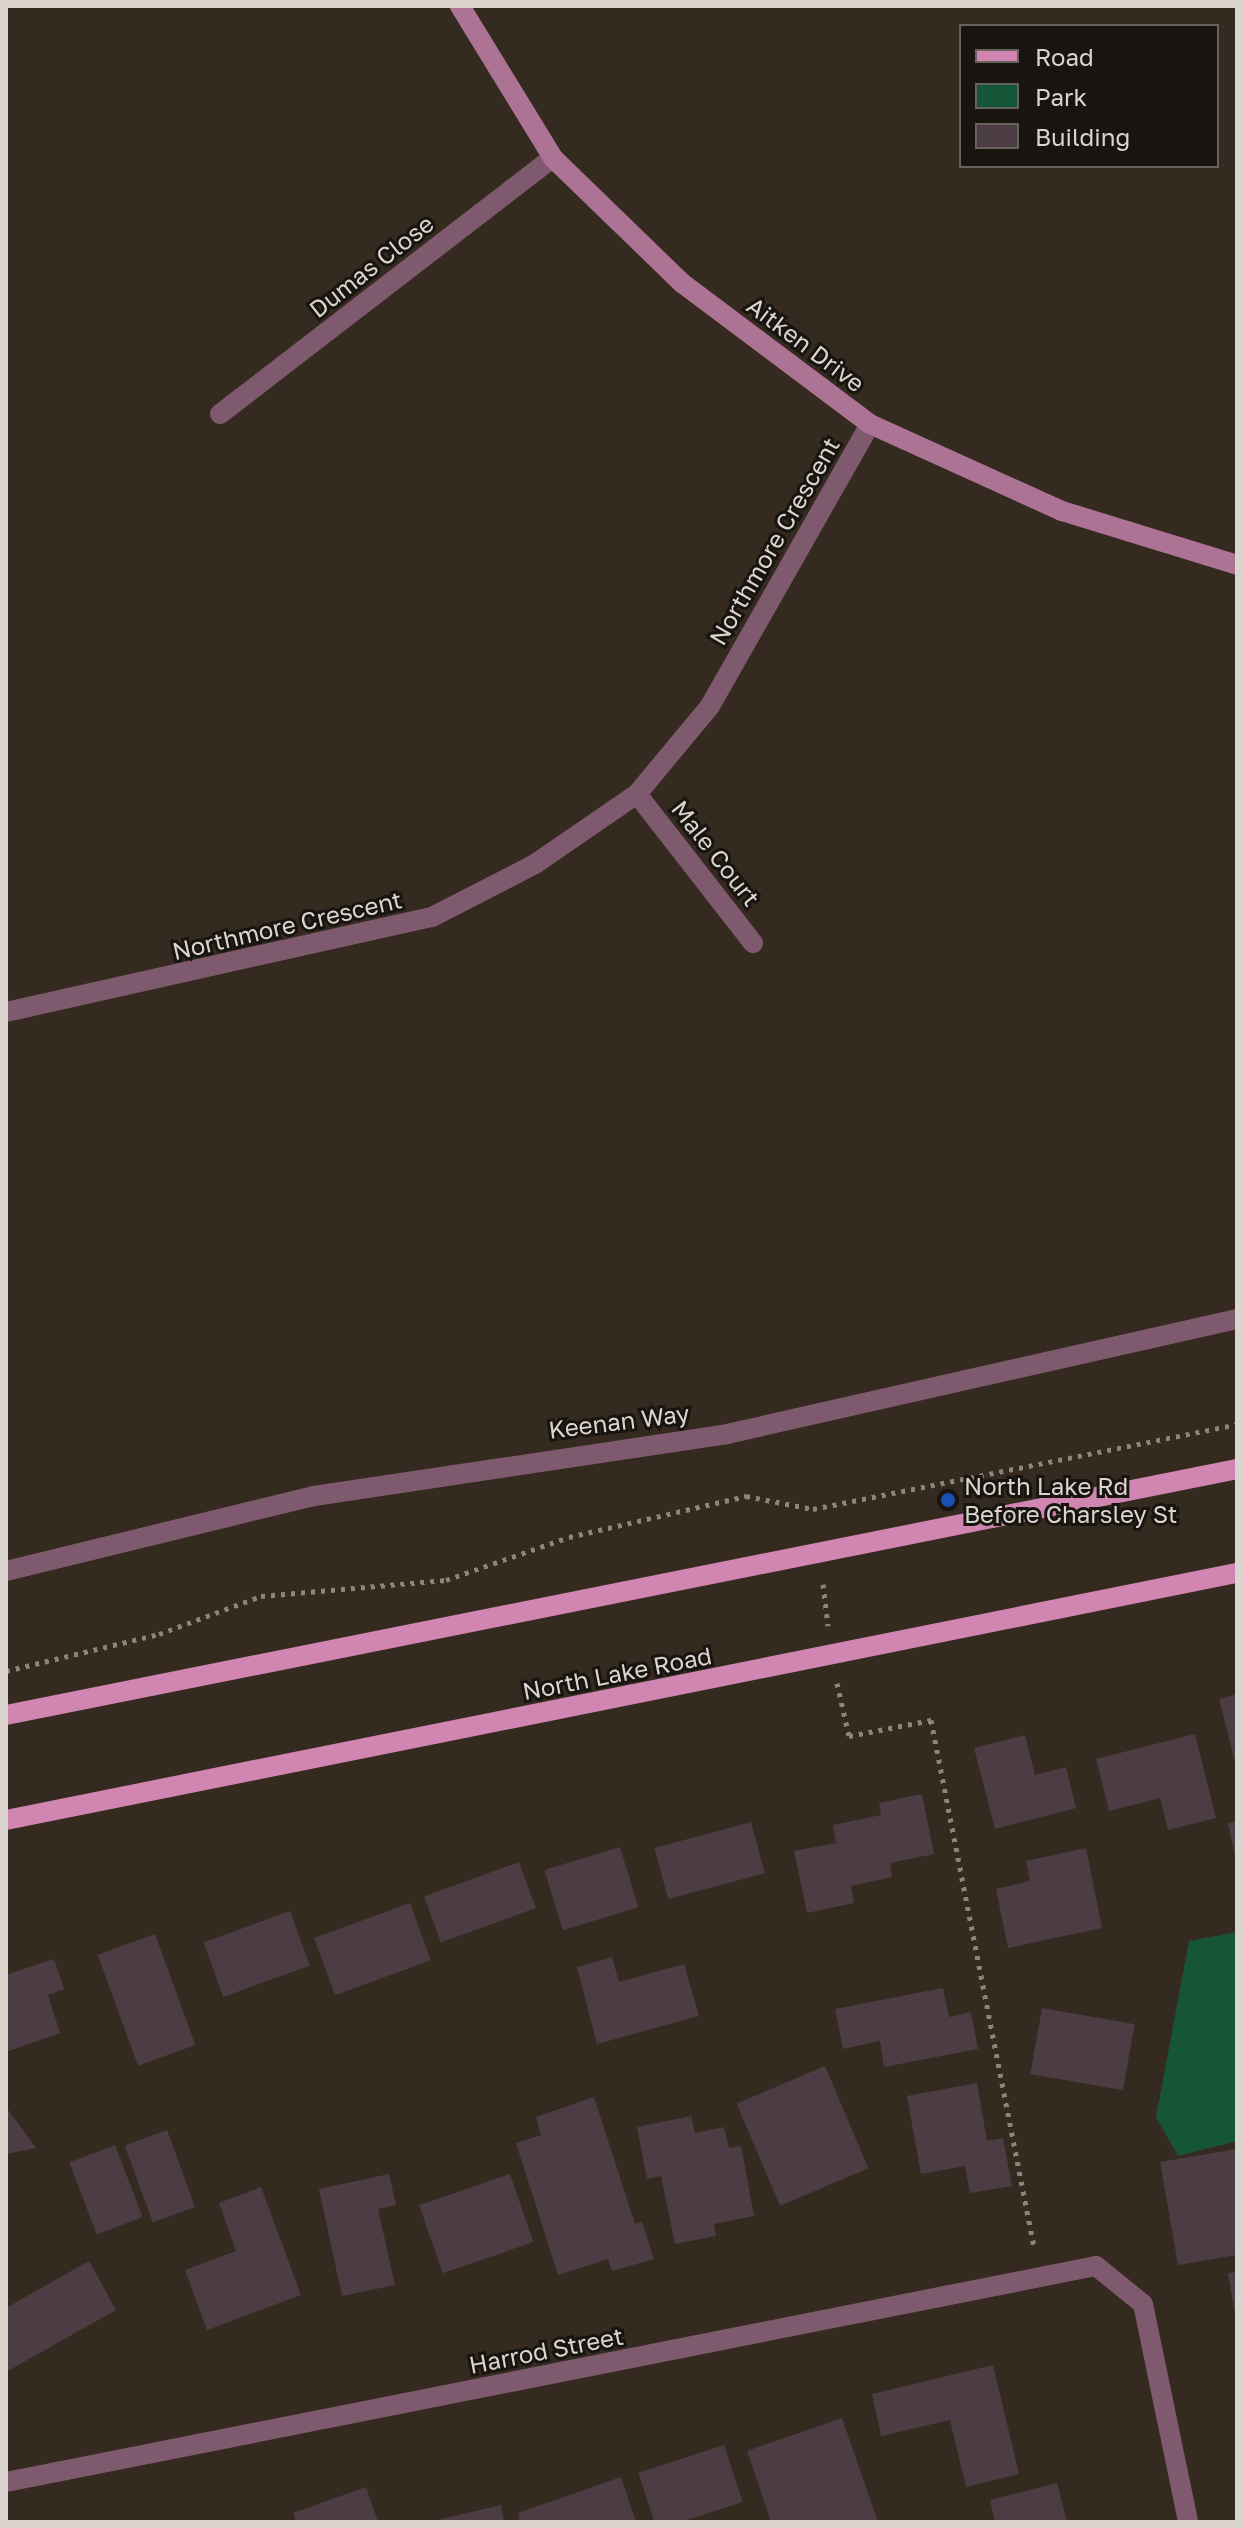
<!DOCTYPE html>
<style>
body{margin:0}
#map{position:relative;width:1243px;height:2528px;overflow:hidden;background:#352a1f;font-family:"Golos Text",sans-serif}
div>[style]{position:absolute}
.green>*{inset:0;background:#175538}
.building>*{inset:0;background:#4c3d44;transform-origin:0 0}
.path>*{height:5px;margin-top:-2.5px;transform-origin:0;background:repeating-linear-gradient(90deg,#8d847c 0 4px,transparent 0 10px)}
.street>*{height:20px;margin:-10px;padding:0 10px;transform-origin:10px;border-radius:10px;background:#7f5a6e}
.secondary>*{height:20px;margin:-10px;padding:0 10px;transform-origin:10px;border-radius:10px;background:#ac7394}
.primary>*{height:20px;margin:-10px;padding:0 10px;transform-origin:10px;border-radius:10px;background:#d086b0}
.dots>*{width:22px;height:22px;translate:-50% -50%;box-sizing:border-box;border:4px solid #18140f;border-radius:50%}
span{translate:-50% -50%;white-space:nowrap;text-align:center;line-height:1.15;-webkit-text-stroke:6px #18140f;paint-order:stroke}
.street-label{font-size:24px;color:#dcd5cf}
.poi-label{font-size:24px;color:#dcd5cf}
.left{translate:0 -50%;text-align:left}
.frame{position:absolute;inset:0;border:8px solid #dcd5cf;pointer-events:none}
.legend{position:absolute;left:959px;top:24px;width:260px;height:144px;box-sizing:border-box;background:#18140f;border:2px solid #66615c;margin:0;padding:10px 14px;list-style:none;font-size:24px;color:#dcd5cf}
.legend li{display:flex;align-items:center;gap:16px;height:40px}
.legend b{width:40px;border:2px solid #66615c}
</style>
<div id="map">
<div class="green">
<i style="clip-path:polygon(1237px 1932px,1237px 2141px,1178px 2156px,1156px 2117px,1189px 1941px)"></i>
</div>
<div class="building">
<i style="clip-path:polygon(1237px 1694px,1237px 1766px,1236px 1766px,1219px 1699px)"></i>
<i style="clip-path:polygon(1195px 1734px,1216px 1818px,1168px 1830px,1160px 1798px,1109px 1811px,1096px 1759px)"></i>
<i style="clip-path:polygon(1025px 1735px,1035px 1775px,1066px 1767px,1076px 1808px,995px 1829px,974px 1748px)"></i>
<i style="clip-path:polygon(922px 1794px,934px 1854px,890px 1863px,892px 1877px,851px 1886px,854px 1903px,807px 1913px,794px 1851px,836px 1843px,833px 1825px,881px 1815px,879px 1803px)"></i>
<i style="clip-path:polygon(1237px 1821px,1237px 1861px,1236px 1861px,1228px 1823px)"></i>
<i style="left:751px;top:1822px;width:53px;height:100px;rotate:75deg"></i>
<i style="left:620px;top:1847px;width:63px;height:79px;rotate:73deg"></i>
<i style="clip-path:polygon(1086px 1848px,1102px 1928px,1008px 1948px,996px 1889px,1030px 1881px,1026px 1861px)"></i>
<i style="left:519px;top:1862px;width:49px;height:101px;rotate:70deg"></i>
<i style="left:410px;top:1903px;width:61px;height:102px;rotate:70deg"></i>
<i style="left:290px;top:1911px;width:58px;height:92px;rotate:70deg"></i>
<i style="left:155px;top:1934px;width:118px;height:61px;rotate:70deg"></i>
<i style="clip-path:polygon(612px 1957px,619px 1982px,684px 1964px,699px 2016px,597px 2044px,577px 1967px)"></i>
<i style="clip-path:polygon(54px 1959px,64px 1989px,48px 1995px,60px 2033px,6px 2052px,6px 1975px)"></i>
<i style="clip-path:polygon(943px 1988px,949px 2017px,971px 2012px,978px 2049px,884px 2067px,880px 2041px,843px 2049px,835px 2009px)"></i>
<i style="left:1042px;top:2008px;width:94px;height:67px;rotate:10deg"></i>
<i style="left:825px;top:2066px;width:111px;height:96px;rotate:67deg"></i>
<i style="clip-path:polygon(977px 2083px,987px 2141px,1003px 2138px,1012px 2186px,970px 2193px,965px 2166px,921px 2174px,907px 2096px)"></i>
<i style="clip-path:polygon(594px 2097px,635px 2224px,642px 2222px,654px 2259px,612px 2271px,608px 2259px,558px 2275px,516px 2143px,541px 2135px,536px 2117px)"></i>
<i style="clip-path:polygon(6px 2107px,36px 2148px,6px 2154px)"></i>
<i style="clip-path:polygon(691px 2116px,695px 2133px,724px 2127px,729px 2148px,741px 2146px,754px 2216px,714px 2224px,716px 2236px,675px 2244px,661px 2176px,647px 2179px,637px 2127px)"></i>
<i style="left:167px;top:2130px;width:82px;height:45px;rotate:70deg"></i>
<i style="left:115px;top:2145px;width:77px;height:49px;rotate:69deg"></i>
<i style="clip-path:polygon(1237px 2149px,1237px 2255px,1178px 2265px,1160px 2162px)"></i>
<i style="clip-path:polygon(389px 2174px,396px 2205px,378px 2209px,395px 2285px,342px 2296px,319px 2189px)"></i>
<i style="left:510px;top:2174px;width:72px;height:96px;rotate:71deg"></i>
<i style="clip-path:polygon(261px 2187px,301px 2295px,207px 2330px,185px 2270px,236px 2251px,219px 2203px)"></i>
<i style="clip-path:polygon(89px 2261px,116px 2310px,6px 2372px,6px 2308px)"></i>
<i style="clip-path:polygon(1237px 2272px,1237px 2315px,1235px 2315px,1228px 2273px)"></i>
<i style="clip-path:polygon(993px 2365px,1019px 2474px,966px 2487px,950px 2420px,881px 2436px,872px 2394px)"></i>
<i style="clip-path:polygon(842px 2418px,878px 2522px,771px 2522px,747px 2451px)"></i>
<i style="left:724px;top:2445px;width:60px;height:90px;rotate:72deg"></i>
<i style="clip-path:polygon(621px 2477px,636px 2522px,520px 2522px,518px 2513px)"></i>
<i style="clip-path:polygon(1057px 2483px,1067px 2522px,995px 2522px,990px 2500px)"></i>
<i style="clip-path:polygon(366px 2487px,378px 2522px,296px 2522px,293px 2513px)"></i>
<i style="clip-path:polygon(501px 2505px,504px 2522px,433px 2522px,433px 2521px)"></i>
</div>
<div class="path">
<i style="left:823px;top:1584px;width:42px;rotate:83.2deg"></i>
<i style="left:6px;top:1671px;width:157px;rotate:-13.6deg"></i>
<i style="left:159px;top:1634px;width:109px;rotate:-20.4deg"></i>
<i style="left:261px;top:1596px;width:186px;rotate:-4.9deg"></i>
<i style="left:446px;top:1580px;width:130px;rotate:-19.3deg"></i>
<i style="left:569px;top:1537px;width:182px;rotate:-13deg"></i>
<i style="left:746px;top:1496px;width:68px;rotate:11deg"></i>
<i style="left:813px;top:1509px;width:432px;rotate:-11.3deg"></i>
<i style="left:837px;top:1683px;width:54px;rotate:77.2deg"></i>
<i style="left:849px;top:1736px;width:84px;rotate:-11deg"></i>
<i style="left:931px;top:1720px;width:537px;rotate:78.94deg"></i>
</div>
<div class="street">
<i style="left:220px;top:414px;width:420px;rotate:-37.6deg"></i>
<i style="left:637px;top:794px;width:189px;rotate:52.1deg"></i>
<i style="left:6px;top:1012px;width:436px;rotate:-12.6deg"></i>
<i style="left:432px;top:917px;width:116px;rotate:-27.2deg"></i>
<i style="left:535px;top:864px;width:124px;rotate:-34.5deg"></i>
<i style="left:637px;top:794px;width:114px;rotate:-50.3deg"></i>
<i style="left:710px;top:706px;width:324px;rotate:-60.4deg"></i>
<i style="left:6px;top:1571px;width:317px;rotate:-13.7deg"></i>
<i style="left:314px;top:1496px;width:418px;rotate:-8.5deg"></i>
<i style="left:727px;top:1434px;width:523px;rotate:-12.71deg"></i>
<i style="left:6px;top:2482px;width:1111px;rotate:-11.21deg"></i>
<i style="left:1096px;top:2266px;width:60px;rotate:39deg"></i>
<i style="left:1143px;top:2304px;width:223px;rotate:78.3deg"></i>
</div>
<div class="secondary">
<i style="left:460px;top:6px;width:178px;rotate:58.5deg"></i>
<i style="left:553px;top:158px;width:180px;rotate:44.1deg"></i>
<i style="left:682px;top:283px;width:235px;rotate:36.9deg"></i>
<i style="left:870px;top:424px;width:211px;rotate:24.4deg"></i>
<i style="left:1062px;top:511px;width:183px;rotate:17.1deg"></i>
</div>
<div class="primary">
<i style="left:6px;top:1715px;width:1255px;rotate:-11.3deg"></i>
<i style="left:6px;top:1820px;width:1256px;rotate:-11.35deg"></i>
</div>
<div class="dots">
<i style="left:948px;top:1500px;background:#1a4fb4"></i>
</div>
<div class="street-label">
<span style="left:371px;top:266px;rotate:-38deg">Dumas Close</span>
<span style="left:806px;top:344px;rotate:37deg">Aitken Drive</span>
<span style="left:774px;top:541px;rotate:-60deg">Northmore Crescent</span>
<span style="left:716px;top:853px;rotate:52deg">Male Court</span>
<span style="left:287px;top:925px;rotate:-13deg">Northmore Crescent</span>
<span style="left:619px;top:1421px;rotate:-7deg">Keenan Way</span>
<span style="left:617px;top:1673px;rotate:-11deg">North Lake Road</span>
<span style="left:546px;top:2350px;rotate:-11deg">Harrod Street</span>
</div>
<div class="poi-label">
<span class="left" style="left:964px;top:1500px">North Lake Rd<br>Before Charsley St</span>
</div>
<div class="frame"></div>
<ul class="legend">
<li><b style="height:10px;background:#d086b0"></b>Road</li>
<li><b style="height:22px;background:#175538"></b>Park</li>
<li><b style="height:22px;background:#4c3d44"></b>Building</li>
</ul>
</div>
